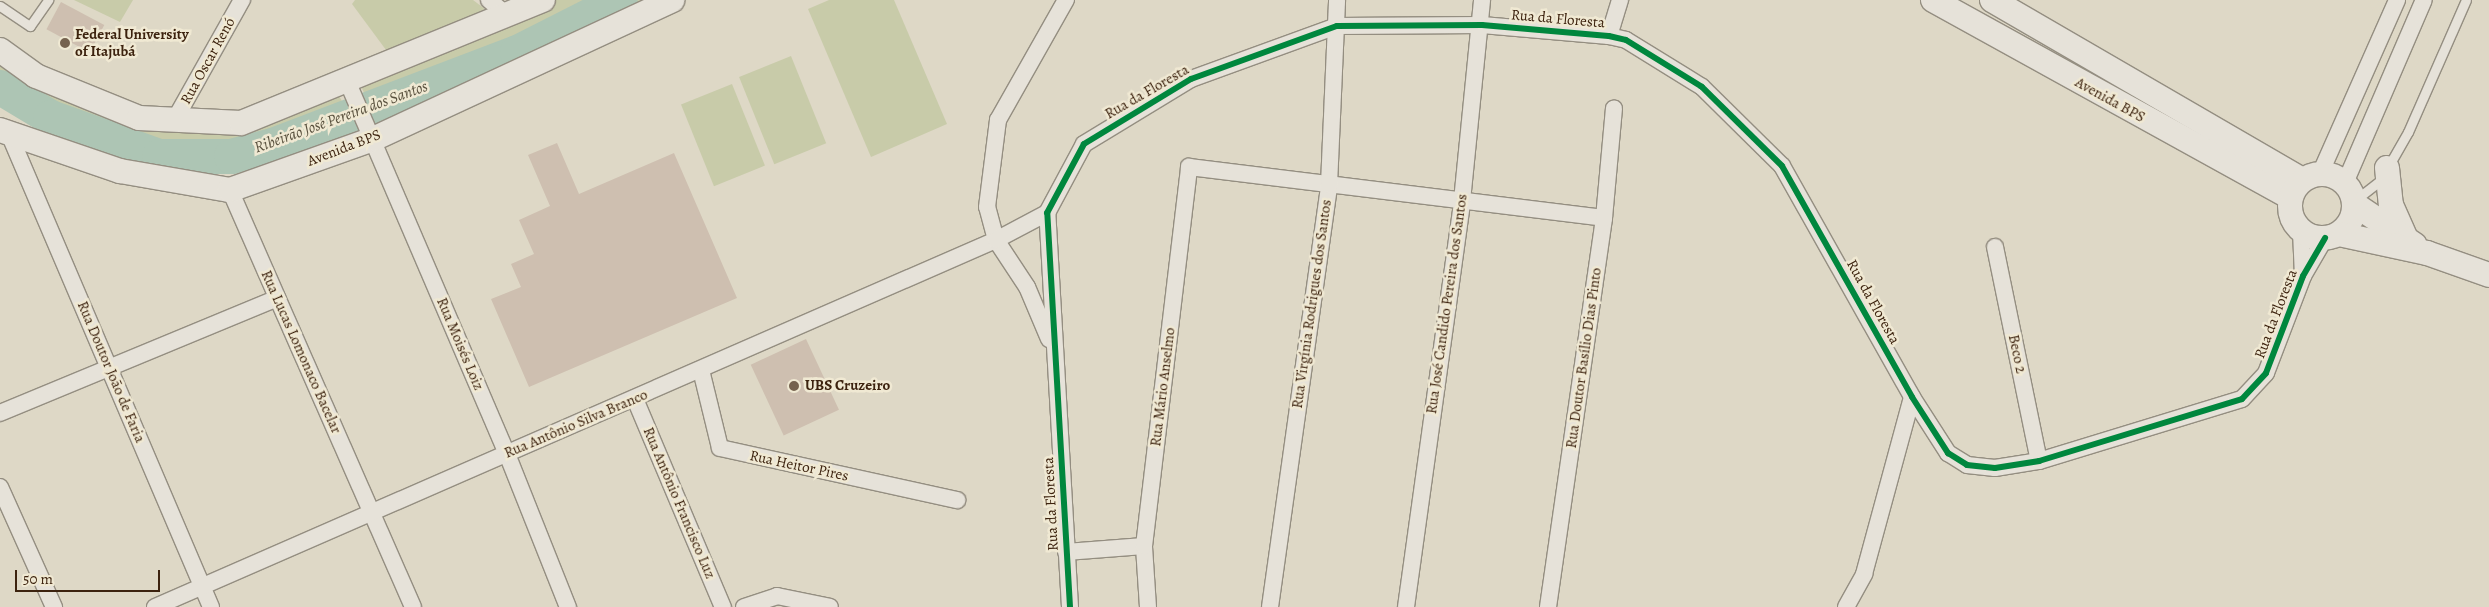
<!DOCTYPE html>
<meta charset="utf-8">
<style>
body{margin:0}
#map{position:relative;width:2489px;height:607px;overflow:hidden;background:#ded8c6;font-family:Alegreya,serif}
div>[style]{position:absolute}
.green>*{inset:0;background:#c8cba9;transform-origin:0 0}
.river>*{height:35px;margin:-17.5px;padding:0 17.5px;transform-origin:17.5px;border-radius:17.5px;background:#adc5b4}
.building>*{inset:0;background:#cebfb0;transform-origin:0 0}
.roads{filter:drop-shadow(1px 0 #948e81) drop-shadow(-1px 0 #948e81) drop-shadow(0 1px #948e81) drop-shadow(0 -1px #948e81)}
.lane>*{height:9px;margin:-4.5px;padding:0 4.5px;transform-origin:4.5px;border-radius:4.5px;background:#e6e2d9}
.street>*{height:16px;margin:-8px;padding:0 8px;transform-origin:8px;border-radius:8px;background:#e6e2d9}
.secondary>*{height:24px;margin:-12px;padding:0 12px;transform-origin:12px;border-radius:12px;background:#e6e2d9}
.secondary>.ring{margin:-12px;padding:0;box-sizing:content-box;background:none;border:24px solid #e6e2d9;border-radius:50%}
.cycleway>*{height:6px;margin:-3px;padding:0 3px;transform-origin:3px;border-radius:3px;background:#00873e}
.dots>*{width:14px;height:14px;translate:-50% -50%;box-sizing:border-box;border:2px solid #f0e9d3;border-radius:50%}
span{translate:-50% -50%;white-space:nowrap;text-align:center;line-height:1.15;-webkit-text-stroke:5px #f0e9d3;paint-order:stroke}
.street-label{font-size:15px;color:#3c220e}
.poi-label{font-size:15px;color:#3c220e;font-weight:700}
.left{translate:0 -50%;text-align:left}
.water-label{font-size:16px;color:#58503d;font-style:italic}
.scale{position:absolute;left:15px;top:570px;width:145px;height:22px;box-sizing:border-box;border:2px solid #3c220e;border-top:0;padding-left:6px;font-size:15px;line-height:18px;white-space:nowrap;color:#3c220e;-webkit-text-stroke:4px #f0e9d3;paint-order:stroke}
</style>
<div id="map">
<div class="green">
<i style="clip-path:polygon(74px 0,133px 0,120px 22px)"></i>
<i style="clip-path:polygon(355px 0,473px 0,485px 9px,389px 54px,352px 4px)"></i>
<i style="clip-path:polygon(556px 0,651px 0,378px 125px,361px 86px)"></i>
<i style="clip-path:polygon(829px 0,894px 0,947px 124px,871px 157px,808px 9px)"></i>
<i style="clip-path:polygon(0 54px,33px 77px,214px 128px,338px 94px,359px 132px,234px 164px,157px 162px,53px 134px,0 100px)"></i>
<i style="left:791px;top:56px;width:94px;height:56px;rotate:68deg"></i>
<i style="left:732px;top:84px;width:88px;height:55px;rotate:68deg"></i>
</div>
<div class="river">
<i style="left:0;top:87px;width:58px;rotate:31deg"></i>
<i style="left:50px;top:117px;width:116px;rotate:19.7deg"></i>
<i style="left:159px;top:156px;width:72px"></i>
<i style="left:231px;top:156px;width:42px;rotate:-15deg"></i>
<i style="left:272px;top:145px;width:262px;rotate:-20.8deg"></i>
<i style="left:517px;top:52px;width:115px;rotate:-26.8deg"></i>
</div>
<div class="building">
<i style="left:61px;top:2px;width:49px;height:31px;rotate:28deg"></i>
<i style="clip-path:polygon(557px 143px,579px 194px,674px 153px,737px 298px,529px 387px,491px 299px,521px 287px,511px 264px,534px 254px,519px 220px,550px 206px,528px 155px)"></i>
<i style="left:806px;top:339px;width:78px;height:61px;rotate:65deg"></i>
</div>
<div class="roads">
<div class="lane">
<i style="left:0;top:6px;width:36px;rotate:34deg"></i>
<i style="left:30px;top:26px;width:32px;rotate:-55deg"></i>
<i style="left:2354px;top:201px;width:33px;rotate:-38deg"></i>
<i style="left:2380px;top:181px;width:56px;rotate:-60.3deg"></i>
<i style="left:2408px;top:132px;width:144px;rotate:-66.3deg"></i>
</div>
<div class="street">
<i style="left:489px;top:0;width:26px;rotate:40deg"></i>
<i style="left:1609px;top:36px;width:38px;rotate:-73deg"></i>
<i style="left:348px;top:83px;width:404px;rotate:66.8deg"></i>
<i style="left:507px;top:454px;width:165px;rotate:68.3deg"></i>
<i style="left:174px;top:121px;width:139px;rotate:-60.7deg"></i>
<i style="left:10px;top:136px;width:512px;rotate:66.89deg"></i>
<i style="left:2320px;top:174px;width:190px;rotate:-66.1deg"></i>
<i style="left:2345px;top:183px;width:199px;rotate:-66.7deg"></i>
<i style="left:230px;top:190px;width:455px;rotate:66.3deg"></i>
<i style="left:2301px;top:231px;width:45px;rotate:87.5deg"></i>
<i style="left:1995px;top:247px;width:218px;rotate:78.4deg"></i>
<i style="left:1049px;top:339px;width:56px;rotate:-112.9deg"></i>
<i style="left:1027px;top:287px;width:56px;rotate:-123.4deg"></i>
<i style="left:996px;top:240px;width:34px;rotate:-105deg"></i>
<i style="left:987px;top:207px;width:88px;rotate:-82.8deg"></i>
<i style="left:998px;top:120px;width:138px;rotate:-60.5deg"></i>
<i style="left:701px;top:370px;width:80px;rotate:76.3deg"></i>
<i style="left:720px;top:448px;width:243px;rotate:12.4deg"></i>
<i style="left:635px;top:399px;width:226px;rotate:67.1deg"></i>
<i style="left:0;top:413px;width:300px;rotate:-22.5deg"></i>
<i style="left:0;top:487px;width:132px;rotate:65.8deg"></i>
<i style="left:1066px;top:552px;width:78px;rotate:-4.4deg"></i>
<i style="left:155px;top:607px;width:918px;rotate:-23.58deg"></i>
<i style="left:996px;top:240px;width:58px;rotate:-27.9deg"></i>
<i style="left:744px;top:607px;width:35px;rotate:-18deg"></i>
<i style="left:777px;top:596px;width:54px;rotate:11.7deg"></i>
<i style="left:1070px;top:607px;width:395px;rotate:-93.3deg"></i>
<i style="left:1047px;top:213px;width:78px;rotate:-61.8deg"></i>
<i style="left:1084px;top:144px;width:125px;rotate:-31.3deg"></i>
<i style="left:1191px;top:79px;width:155px;rotate:-20deg"></i>
<i style="left:1337px;top:26px;width:145px;rotate:-0.4deg"></i>
<i style="left:1482px;top:25px;width:127px;rotate:5deg"></i>
<i style="left:1609px;top:36px;width:17px;rotate:13deg"></i>
<i style="left:1626px;top:40px;width:89px;rotate:31.7deg"></i>
<i style="left:1702px;top:87px;width:112px;rotate:44.6deg"></i>
<i style="left:1782px;top:166px;width:265px;rotate:60.6deg"></i>
<i style="left:1912px;top:397px;width:67px;rotate:57.3deg"></i>
<i style="left:1948px;top:453px;width:22px;rotate:32deg"></i>
<i style="left:1967px;top:465px;width:28px;rotate:6deg"></i>
<i style="left:1995px;top:468px;width:45px;rotate:-9deg"></i>
<i style="left:2039px;top:461px;width:212px;rotate:-17deg"></i>
<i style="left:2242px;top:399px;width:35px;rotate:-47deg"></i>
<i style="left:2266px;top:373px;width:104px;rotate:-69.1deg"></i>
<i style="left:2303px;top:276px;width:44px;rotate:-59.9deg"></i>
<i style="left:1148px;top:607px;width:61px;rotate:-93.8deg"></i>
<i style="left:1144px;top:546px;width:382px;rotate:-83.2deg"></i>
<i style="left:1189px;top:167px;width:418px;rotate:7deg"></i>
<i style="left:1270px;top:607px;width:426px;rotate:-82deg"></i>
<i style="left:1329px;top:185px;width:185px;rotate:-87.5deg"></i>
<i style="left:1406px;top:607px;width:410px;rotate:-82.1deg"></i>
<i style="left:1462px;top:201px;width:202px;rotate:-84.3deg"></i>
<i style="left:1548px;top:607px;width:393px;rotate:-81.8deg"></i>
<i style="left:1604px;top:218px;width:110px;rotate:-84.8deg"></i>
<i style="left:1846px;top:607px;width:38px;rotate:-61deg"></i>
<i style="left:1864px;top:574px;width:183px;rotate:-74.8deg"></i>
</div>
<div class="secondary">
<i style="left:1933px;top:0;width:408px;rotate:28.9deg"></i>
<i style="left:1992px;top:0;width:358px;rotate:30.1deg"></i>
<i style="left:0;top:50px;width:44px;rotate:35.8deg"></i>
<i style="left:36px;top:76px;width:111px;rotate:22.2deg"></i>
<i style="left:139px;top:118px;width:102px;rotate:2.8deg"></i>
<i style="left:241px;top:123px;width:326px;rotate:-22.2deg"></i>
<i style="left:0;top:130px;width:127px;rotate:18.9deg"></i>
<i style="left:120px;top:171px;width:112px;rotate:9.8deg"></i>
<i style="left:230px;top:190px;width:152px;rotate:-19.6deg"></i>
<i style="left:373px;top:139px;width:330px;rotate:-24.9deg"></i>
<i style="left:2387px;top:168px;width:37px;rotate:84deg"></i>
<i style="left:2391px;top:205px;width:36px;rotate:66deg"></i>
<i class="ring" style="left:2290px;top:174px;width:40px;height:40px"></i>
<i style="left:2354px;top:204px;width:73px;rotate:33.9deg"></i>
<i style="left:2339px;top:234px;width:90px;rotate:12.2deg"></i>
<i style="left:2427px;top:253px;width:66px;rotate:19.5deg"></i>
</div>
</div>
<div class="cycleway">
<i style="left:1070px;top:607px;width:395px;rotate:-93.3deg"></i>
<i style="left:1047px;top:213px;width:78px;rotate:-61.8deg"></i>
<i style="left:1084px;top:144px;width:125px;rotate:-31.3deg"></i>
<i style="left:1191px;top:79px;width:155px;rotate:-20deg"></i>
<i style="left:1337px;top:26px;width:145px;rotate:-0.4deg"></i>
<i style="left:1482px;top:25px;width:127px;rotate:5deg"></i>
<i style="left:1609px;top:36px;width:17px;rotate:13deg"></i>
<i style="left:1626px;top:40px;width:89px;rotate:31.7deg"></i>
<i style="left:1702px;top:87px;width:112px;rotate:44.6deg"></i>
<i style="left:1782px;top:166px;width:265px;rotate:60.6deg"></i>
<i style="left:1912px;top:397px;width:67px;rotate:57.3deg"></i>
<i style="left:1948px;top:453px;width:22px;rotate:32deg"></i>
<i style="left:1967px;top:465px;width:28px;rotate:6deg"></i>
<i style="left:1995px;top:468px;width:45px;rotate:-9deg"></i>
<i style="left:2039px;top:461px;width:212px;rotate:-17deg"></i>
<i style="left:2242px;top:399px;width:35px;rotate:-47deg"></i>
<i style="left:2266px;top:373px;width:104px;rotate:-69.1deg"></i>
<i style="left:2303px;top:276px;width:44px;rotate:-59.9deg"></i>
</div>
<div class="dots">
<i style="left:65px;top:43px;background:#75624e"></i>
<i style="left:794px;top:386px;background:#75624e"></i>
</div>
<div class="street-label">
<span style="left:1558px;top:19px;rotate:5deg">Rua da Floresta</span>
<span style="left:208px;top:61px;rotate:-61deg">Rua Oscar Renó</span>
<span style="left:1147px;top:92px;rotate:-30deg">Rua da Floresta</span>
<span style="left:2110px;top:100px;rotate:29deg">Avenida BPS</span>
<span style="left:344px;top:148px;rotate:-21deg">Avenida BPS</span>
<span style="left:1873px;top:302px;rotate:61deg">Rua da Floresta</span>
<span style="left:1312px;top:304px;rotate:-82deg">Rua Virgínia Rodrigues dos Santos</span>
<span style="left:1447px;top:304px;rotate:-82deg">Rua José Candido Pereira dos Santos</span>
<span style="left:2276px;top:314px;rotate:-69deg">Rua da Floresta</span>
<span style="left:460px;top:344px;rotate:67deg">Rua Moisés Loiz</span>
<span style="left:301px;top:352px;rotate:66deg">Rua Lucas Lomonaco Bacelar</span>
<span style="left:2017px;top:354px;rotate:78deg">Beco 2</span>
<span style="left:1584px;top:358px;rotate:-82deg">Rua Doutor Basílio Dias Pinto</span>
<span style="left:111px;top:372px;rotate:67deg">Rua Doutor João de Faria</span>
<span style="left:1163px;top:387px;rotate:-83deg">Rua Mário Anselmo</span>
<span style="left:576px;top:424px;rotate:-23deg">Rua Antônio Silva Branco</span>
<span style="left:799px;top:466px;rotate:12deg">Rua Heitor Pires</span>
<span style="left:679px;top:503px;rotate:67deg">Rua Antônio Francisco Luz</span>
<span style="left:1051px;top:504px;rotate:-93deg">Rua da Floresta</span>
</div>
<div class="poi-label">
<span class="left" style="left:75px;top:43px">Federal University<br>of Itajubá</span>
<span class="left" style="left:805px;top:386px">UBS Cruzeiro</span>
</div>
<div class="water-label">
<span style="left:341px;top:117px;rotate:-20deg">Ribeirão José Pereira dos Santos</span>
</div>
<div class="scale">50 m</div>
</div>
